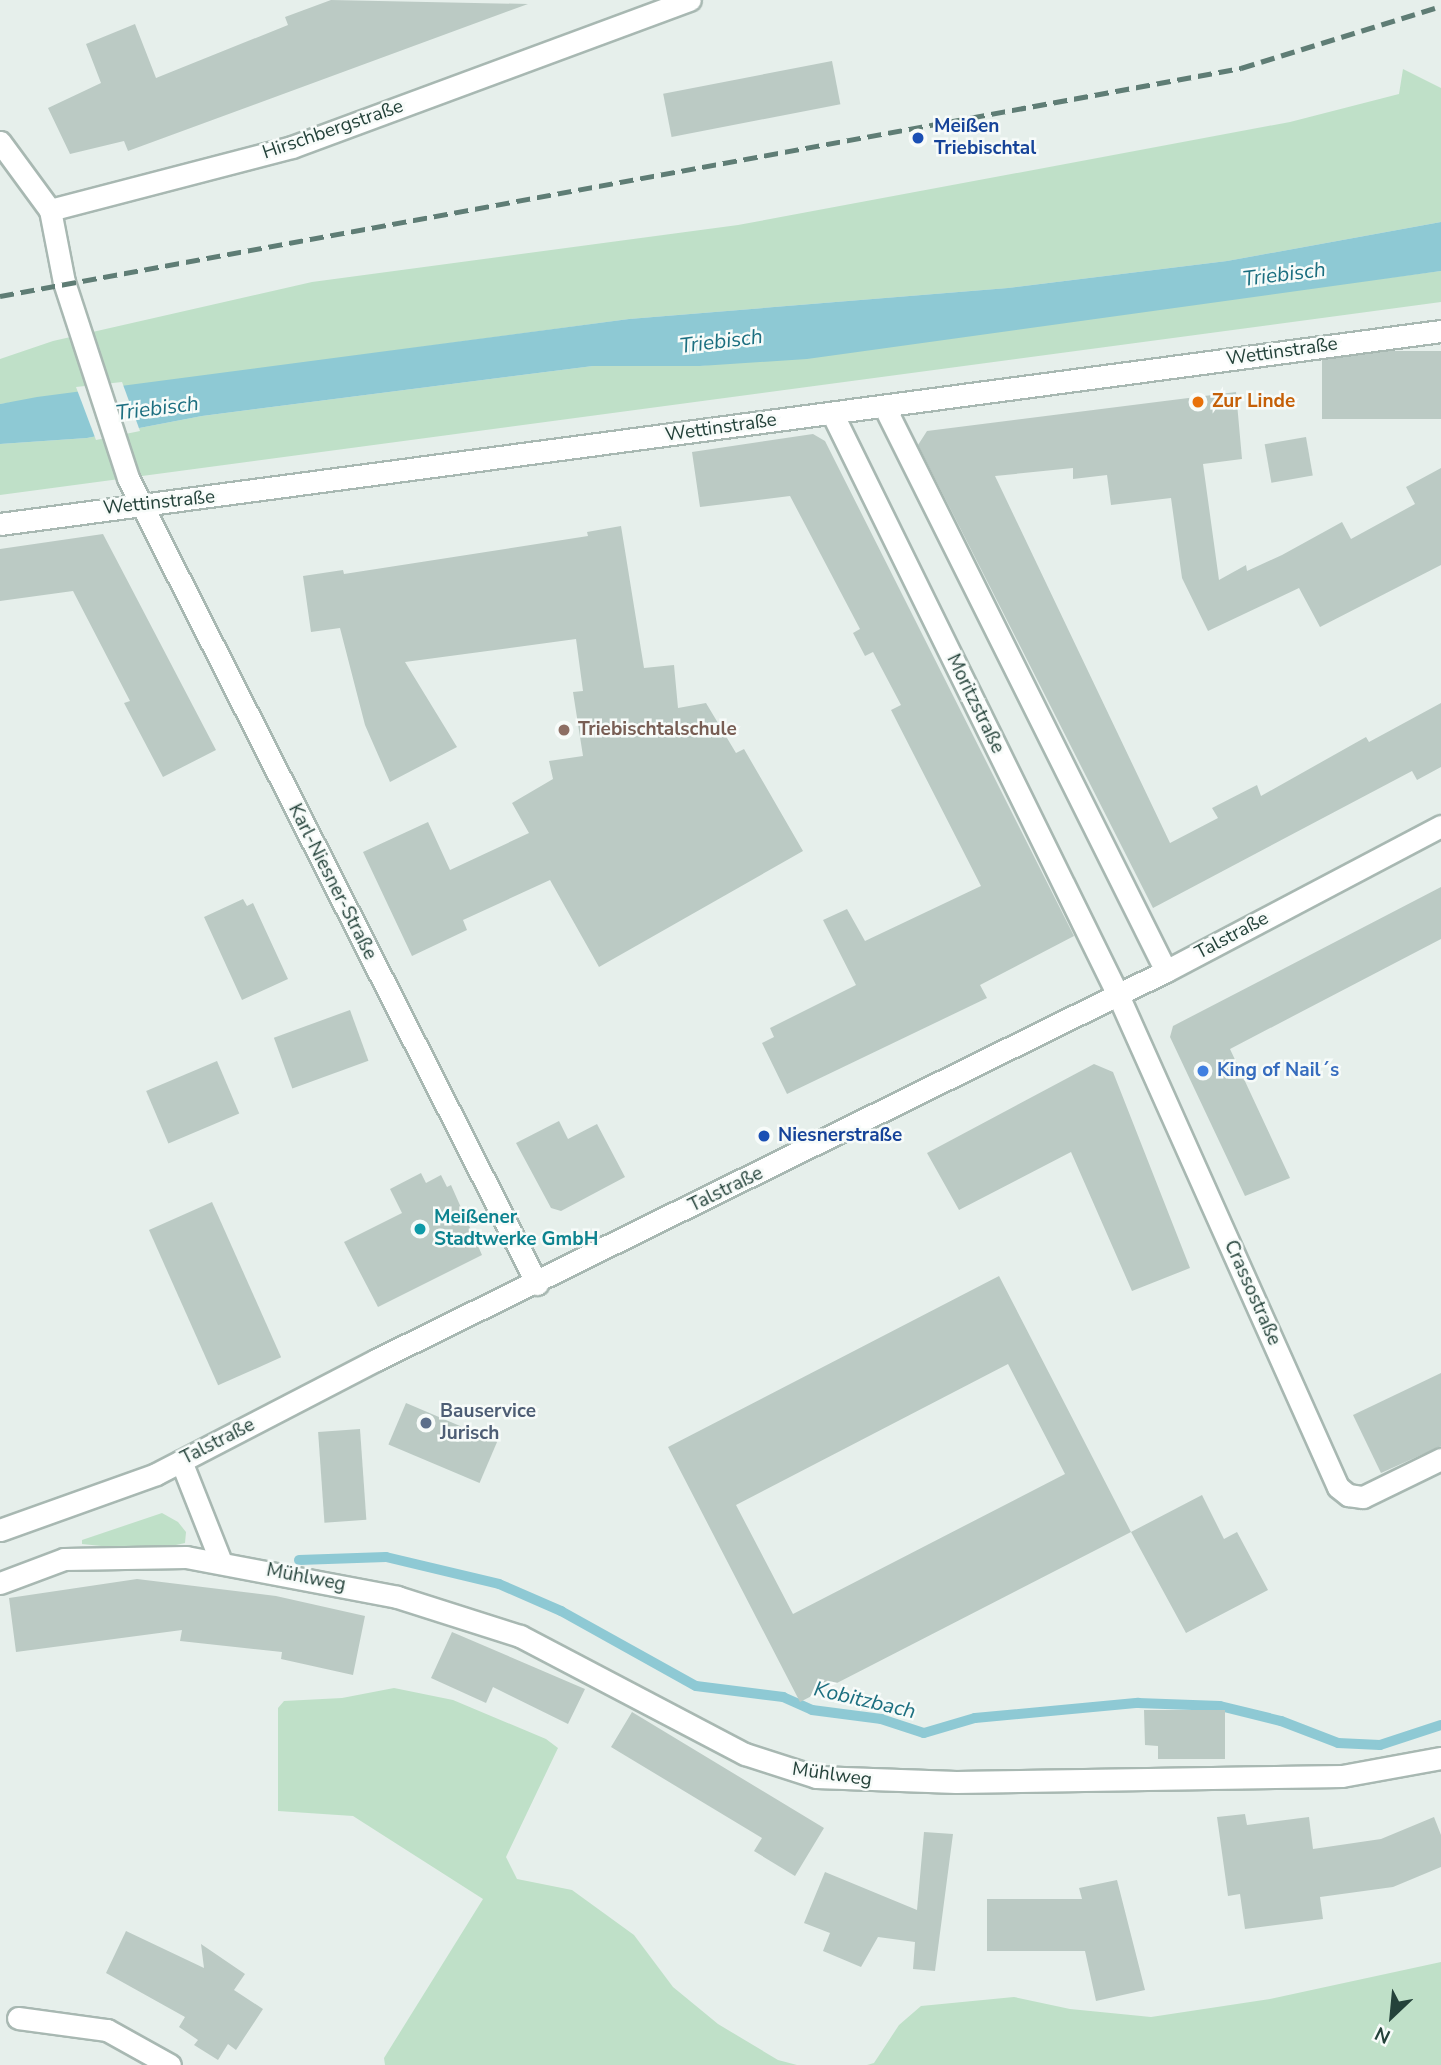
<!DOCTYPE html>
<meta charset="utf-8">
<style>
body{margin:0}
#map{position:relative;width:1441px;height:2065px;overflow:hidden;background:#e6efeb;font-family:"Nunito Sans",sans-serif}
div>[style]{position:absolute}
.green>*{inset:0;background:#bfe0c8}
.water>*{inset:0;background:#8ec9d4}
.pier>*{inset:0;background:#e6efeb}
.stream>*{height:10px;margin:-5px;padding:0 5px;transform-origin:5px;border-radius:5px;background:#8ec9d4}
.building>*{inset:0;background:#bbcac4;transform-origin:0 0}
.roads{filter:drop-shadow(2px 0 #a8b8b2) drop-shadow(-2px 0 #a8b8b2) drop-shadow(0 2px #a8b8b2) drop-shadow(0 -2px #a8b8b2)}
.street>*{height:21px;margin:-10.5px;padding:0 10.5px;transform-origin:10.5px;border-radius:10.5px;background:#fff}
.secondary>*{height:21px;margin:-10.5px;padding:0 10.5px;transform-origin:10.5px;border-radius:10.5px;background:#fff}
.rail>*{height:5px;margin-top:-2.5px;transform-origin:0;background:repeating-linear-gradient(90deg,#5f7d75 0 14px,transparent 0 21px)}
.dots>*{width:19px;height:19px;translate:-50% -50%;box-sizing:border-box;border:4px solid #f7fbf9;border-radius:50%}
span{translate:-50% -50%;white-space:nowrap;text-align:center;line-height:1.15;-webkit-text-stroke:5px #f7fbf9;paint-order:stroke}
.transit-label{font-size:19px;color:#164399;font-weight:700}
.left{translate:0 -50%;text-align:left}
.street-label{font-size:19px;color:#24423a}
.food-label{font-size:19px;color:#c56008;font-weight:700}
.education-label{font-size:19px;color:#785e54;font-weight:700}
.shop-label{font-size:19px;color:#366cbe;font-weight:700}
.culture-label{font-size:19px;color:#0d838f;font-weight:700}
.service-label{font-size:19px;color:#4e5e75;font-weight:700}
.water-label{font-size:21px;color:#1c6f80;font-style:italic}
.north{position:absolute;left:1357px;top:1981px;width:70px;height:70px;-webkit-text-stroke:5px #f7fbf9;paint-order:stroke;rotate:206deg;font-size:19px;font-weight:700;line-height:28px;text-align:center;color:#24423a}
.north::after{content:'';display:block;margin:auto;width:24px;height:32px;background:#24423a;clip-path:polygon(50% 0,100% 100%,50% 72%,0 100%)}
</style>
<div id="map">
<div class="green">
<i style="clip-path:polygon(1403px 69px,1441px 88px,1441px 222px,1227px 261px,1008px 288px,629px 319px,0 404px,0 359px,53px 341px,312px 282px,738px 225px,1290px 122px,1399px 94px)"></i>
<i style="clip-path:polygon(1441px 271px,1441px 302px,0 495px,0 444px,87px 438px,202px 416px,593px 366px,700px 366px)"></i>
<i style="clip-path:polygon(162px 1513px,178px 1522px,186px 1532px,185px 1543px,149px 1551px,82px 1544px,82px 1540px)"></i>
<i style="clip-path:polygon(394px 1688px,453px 1700px,546px 1739px,558px 1748px,506px 1857px,517px 1879px,572px 1890px,634px 1935px,673px 1987px,718px 2024px,778px 2060px,797px 2065px,385px 2065px,384px 2058px,483px 1899px,353px 1816px,278px 1811px,278px 1708px,284px 1701px,342px 1698px)"></i>
<i style="clip-path:polygon(1441px 1962px,1441px 2065px,867px 2065px,874px 2063px,899px 2025px,921px 2006px,1014px 1997px,1070px 2009px,1151px 2017px,1270px 1999px)"></i>
</div>
<div class="water">
<i style="clip-path:polygon(1441px 222px,1441px 271px,807px 359px,700px 366px,593px 366px,202px 416px,87px 438px,0 444px,0 404px,37px 397px,629px 319px,1008px 288px,1227px 261px)"></i>
</div>
<div class="pier">
<i style="clip-path:polygon(122px 382px,140px 431px,96px 440px,76px 387px)"></i>
</div>
<div class="stream">
<i style="left:299px;top:1560px;width:87px;rotate:-2deg"></i>
<i style="left:386px;top:1557px;width:116px;rotate:13.4deg"></i>
<i style="left:499px;top:1584px;width:68px;rotate:23.5deg"></i>
<i style="left:561px;top:1611px;width:154px;rotate:29.1deg"></i>
<i style="left:696px;top:1686px;width:88px;rotate:7.2deg"></i>
<i style="left:783px;top:1697px;width:32px;rotate:24deg"></i>
<i style="left:812px;top:1710px;width:70px;rotate:7.4deg"></i>
<i style="left:881px;top:1719px;width:45px;rotate:18deg"></i>
<i style="left:924px;top:1733px;width:53px;rotate:-16.4deg"></i>
<i style="left:975px;top:1718px;width:164px;rotate:-5.3deg"></i>
<i style="left:1138px;top:1703px;width:82px;rotate:2.1deg"></i>
<i style="left:1220px;top:1706px;width:63px;rotate:13.8deg"></i>
<i style="left:1281px;top:1721px;width:61px;rotate:21.1deg"></i>
<i style="left:1338px;top:1743px;width:42px;rotate:2.7deg"></i>
<i style="left:1380px;top:1745px;width:64px;rotate:-18.2deg"></i>
</div>
<div class="building">
<i style="clip-path:polygon(331px 0,528px 4px,128px 151px,124px 141px,70px 154px,48px 108px,101px 83px,86px 44px,135px 24px,156px 78px,288px 25px,285px 17px)"></i>
<i style="left:832px;top:61px;width:44px;height:172px;rotate:79deg"></i>
<i style="left:1441px;top:351px;width:68px;height:119px;rotate:90deg"></i>
<i style="clip-path:polygon(1236px 392px,1242px 459px,1203px 464px,1219px 580px,1246px 565px,1247px 571px,1282px 555px,1342px 522px,1351px 539px,1415px 504px,1406px 487px,1441px 468px,1441px 565px,1320px 627px,1299px 588px,1208px 631px,1182px 578px,1171px 498px,1111px 505px,1107px 475px,1073px 479px,1073px 468px,995px 476px,1170px 843px,1218px 818px,1212px 808px,1257px 785px,1261px 796px,1366px 737px,1369px 742px,1441px 703px,1441px 767px,1417px 780px,1412px 771px,1153px 908px,918px 445px,927px 431px)"></i>
<i style="clip-path:polygon(813px 434px,825px 441px,1074px 936px,980px 985px,987px 998px,787px 1094px,762px 1043px,774px 1037px,770px 1028px,856px 985px,823px 920px,847px 909px,865px 941px,981px 886px,891px 710px,901px 705px,873px 652px,865px 656px,853px 633px,860px 629px,790px 496px,700px 507px,692px 452px)"></i>
<i style="left:1306px;top:437px;width:39px;height:42px;rotate:80deg"></i>
<i style="clip-path:polygon(621px 526px,644px 668px,674px 665px,678px 708px,706px 703px,736px 753px,744px 749px,803px 851px,599px 967px,550px 880px,463px 920px,467px 930px,412px 956px,363px 852px,428px 822px,450px 870px,529px 833px,512px 803px,553px 779px,549px 761px,583px 756px,573px 692px,583px 691px,576px 639px,405px 662px,457px 747px,390px 782px,365px 725px,340px 628px,311px 632px,303px 576px,343px 570px,344px 574px,588px 536px,587px 532px)"></i>
<i style="clip-path:polygon(103px 534px,216px 750px,163px 777px,124px 703px,130px 701px,73px 591px,0 601px,0 549px)"></i>
<i style="clip-path:polygon(1441px 887px,1441px 939px,1230px 1049px,1290px 1178px,1245px 1196px,1170px 1037px,1173px 1026px)"></i>
<i style="clip-path:polygon(243px 899px,247px 906px,253px 903px,288px 979px,242px 1000px,204px 917px)"></i>
<i style="left:350px;top:1010px;width:54px;height:81px;rotate:70deg"></i>
<i style="left:217px;top:1061px;width:57px;height:77px;rotate:67deg"></i>
<i style="clip-path:polygon(1094px 1064px,1113px 1072px,1190px 1268px,1132px 1291px,1071px 1152px,959px 1210px,927px 1153px)"></i>
<i style="clip-path:polygon(559px 1121px,568px 1139px,597px 1124px,625px 1177px,561px 1211px,551px 1208px,516px 1143px)"></i>
<i style="clip-path:polygon(421px 1173px,426px 1183px,441px 1175px,447px 1187px,451px 1185px,482px 1255px,378px 1307px,344px 1242px,402px 1213px,390px 1189px)"></i>
<i style="left:212px;top:1202px;width:170px;height:69px;rotate:66deg"></i>
<i style="clip-path:polygon(evenodd,999px 1276px,1131px 1532px,800px 1702px,668px 1447px,999px 1276px,1008px 1364px,1065px 1474px,793px 1614px,736px 1505px,1008px 1364px)"></i>
<i style="clip-path:polygon(1441px 1373px,1441px 1446px,1381px 1473px,1353px 1415px)"></i>
<i style="left:406px;top:1403px;width:99px;height:45px;rotate:23deg"></i>
<i style="left:360px;top:1429px;width:91px;height:42px;rotate:86deg"></i>
<i style="clip-path:polygon(1202px 1495px,1224px 1539px,1237px 1532px,1268px 1590px,1186px 1633px,1131px 1532px)"></i>
<i style="clip-path:polygon(137px 1579px,276px 1596px,365px 1616px,353px 1675px,281px 1659px,282px 1652px,180px 1641px,182px 1630px,16px 1652px,9px 1598px)"></i>
<i style="clip-path:polygon(452px 1632px,585px 1689px,568px 1724px,493px 1687px,486px 1703px,431px 1678px)"></i>
<i style="clip-path:polygon(1144px 1710px,1225px 1710px,1225px 1759px,1158px 1759px,1158px 1746px,1145px 1745px)"></i>
<i style="clip-path:polygon(632px 1712px,824px 1828px,795px 1876px,754px 1851px,762px 1838px,611px 1747px)"></i>
<i style="clip-path:polygon(1245px 1814px,1247px 1825px,1309px 1817px,1313px 1849px,1381px 1839px,1434px 1817px,1441px 1835px,1441px 1867px,1393px 1887px,1320px 1897px,1323px 1919px,1245px 1929px,1240px 1894px,1228px 1896px,1217px 1817px)"></i>
<i style="clip-path:polygon(924px 1832px,953px 1834px,935px 1971px,913px 1969px,915px 1942px,878px 1937px,861px 1967px,823px 1951px,830px 1933px,804px 1923px,825px 1872px,917px 1910px)"></i>
<i style="clip-path:polygon(1117px 1880px,1145px 1990px,1096px 2001px,1085px 1951px,987px 1951px,987px 1899px,1082px 1899px,1079px 1888px)"></i>
<i style="clip-path:polygon(126px 1931px,204px 1968px,201px 1944px,245px 1974px,234px 1990px,263px 2009px,236px 2050px,228px 2044px,218px 2060px,194px 2045px,198px 2040px,179px 2027px,185px 2017px,106px 1973px)"></i>
</div>
<div class="roads">
<div class="street">
<i style="left:0;top:142px;width:84px;rotate:53.7deg"></i>
<i style="left:50px;top:210px;width:73px;rotate:79deg"></i>
<i style="left:64px;top:282px;width:206px;rotate:71.9deg"></i>
<i style="left:128px;top:478px;width:904px;rotate:63.09deg"></i>
<i style="left:50px;top:210px;width:250px;rotate:-14.6deg"></i>
<i style="left:292px;top:147px;width:424px;rotate:-20.3deg"></i>
<i style="left:884px;top:406px;width:631px;rotate:63.48deg"></i>
<i style="left:832px;top:413px;width:648px;rotate:63.83deg"></i>
<i style="left:1118px;top:995px;width:539px;rotate:65.91deg"></i>
<i style="left:1338px;top:1487px;width:13px;rotate:39deg"></i>
<i style="left:1348px;top:1495px;width:15px;rotate:8deg"></i>
<i style="left:1363px;top:1497px;width:87px;rotate:-26deg"></i>
<i style="left:0;top:524px;width:1454px;rotate:-7.63deg"></i>
<i style="left:181px;top:1461px;width:109px;rotate:68.4deg"></i>
<i style="left:0;top:1583px;width:68px;rotate:-20.6deg"></i>
<i style="left:64px;top:1559px;width:122px;rotate:-0.9deg"></i>
<i style="left:186px;top:1557px;width:215px;rotate:10.7deg"></i>
<i style="left:397px;top:1597px;width:129px;rotate:17.6deg"></i>
<i style="left:520px;top:1636px;width:254px;rotate:27.7deg"></i>
<i style="left:745px;top:1754px;width:75px;rotate:17.9deg"></i>
<i style="left:816px;top:1777px;width:140px;rotate:2deg"></i>
<i style="left:956px;top:1782px;width:386px;rotate:-0.9deg"></i>
<i style="left:1342px;top:1776px;width:101px;rotate:-10.3deg"></i>
<i style="left:18px;top:2018px;width:90px;rotate:7.7deg"></i>
<i style="left:107px;top:2030px;width:72px;rotate:29.1deg"></i>
</div>
<div class="secondary">
<i style="left:0;top:1530px;width:166px;rotate:-19.7deg"></i>
<i style="left:156px;top:1474px;width:248px;rotate:-27.4deg"></i>
<i style="left:376px;top:1360px;width:881px;rotate:-26.22deg"></i>
<i style="left:1166px;top:971px;width:311px;rotate:-27.8deg"></i>
</div>
</div>
<div class="rail">
<i style="left:0;top:296px;width:1262px;rotate:-10.41deg"></i>
<i style="left:1241px;top:68px;width:209px;rotate:-17.2deg"></i>
</div>
<div class="dots">
<i style="left:918px;top:138px;background:#1a4fb4"></i>
<i style="left:1198px;top:402px;background:#e8710a"></i>
<i style="left:564px;top:730px;background:#8d6e63"></i>
<i style="left:1203px;top:1071px;background:#3f7fe0"></i>
<i style="left:764px;top:1136px;background:#1a4fb4"></i>
<i style="left:420px;top:1229px;background:#0f9aa8"></i>
<i style="left:426px;top:1423px;background:#5c6f8a"></i>
</div>
<div class="transit-label">
<span class="left" style="left:934px;top:138px">Meißen<br>Triebischtal</span>
<span class="left" style="left:778px;top:1136px">Niesnerstraße</span>
</div>
<div class="street-label">
<span style="left:333px;top:130px;rotate:-19deg">Hirschbergstraße</span>
<span style="left:1282px;top:352px;rotate:-8deg">Wettinstraße</span>
<span style="left:721px;top:428px;rotate:-8deg">Wettinstraße</span>
<span style="left:159px;top:503px;rotate:-6deg">Wettinstraße</span>
<span style="left:975px;top:704px;rotate:64deg">Moritzstraße</span>
<span style="left:332px;top:882px;rotate:63deg">Karl-Niesner-Straße</span>
<span style="left:1232px;top:936px;rotate:-28deg">Talstraße</span>
<span style="left:726px;top:1190px;rotate:-26deg">Talstraße</span>
<span style="left:1252px;top:1293px;rotate:66deg">Crassostraße</span>
<span style="left:218px;top:1442px;rotate:-27deg">Talstraße</span>
<span style="left:306px;top:1578px;rotate:11deg">Mühlweg</span>
<span style="left:832px;top:1775px;rotate:8deg">Mühlweg</span>
</div>
<div class="food-label">
<span class="left" style="left:1212px;top:402px">Zur Linde</span>
</div>
<div class="education-label">
<span class="left" style="left:578px;top:730px">Triebischtalschule</span>
</div>
<div class="shop-label">
<span class="left" style="left:1217px;top:1071px">King of Nail´s</span>
</div>
<div class="culture-label">
<span class="left" style="left:434px;top:1229px">Meißener<br>Stadtwerke GmbH</span>
</div>
<div class="service-label">
<span class="left" style="left:440px;top:1423px">Bauservice<br>Jurisch</span>
</div>
<div class="water-label">
<span style="left:1284px;top:274px;rotate:-7deg">Triebisch</span>
<span style="left:721px;top:341px;rotate:-7deg">Triebisch</span>
<span style="left:157px;top:408px;rotate:-7deg">Triebisch</span>
<span style="left:865px;top:1700px;rotate:13deg">Kobitzbach</span>
</div>
<div class="north">N</div>
</div>
